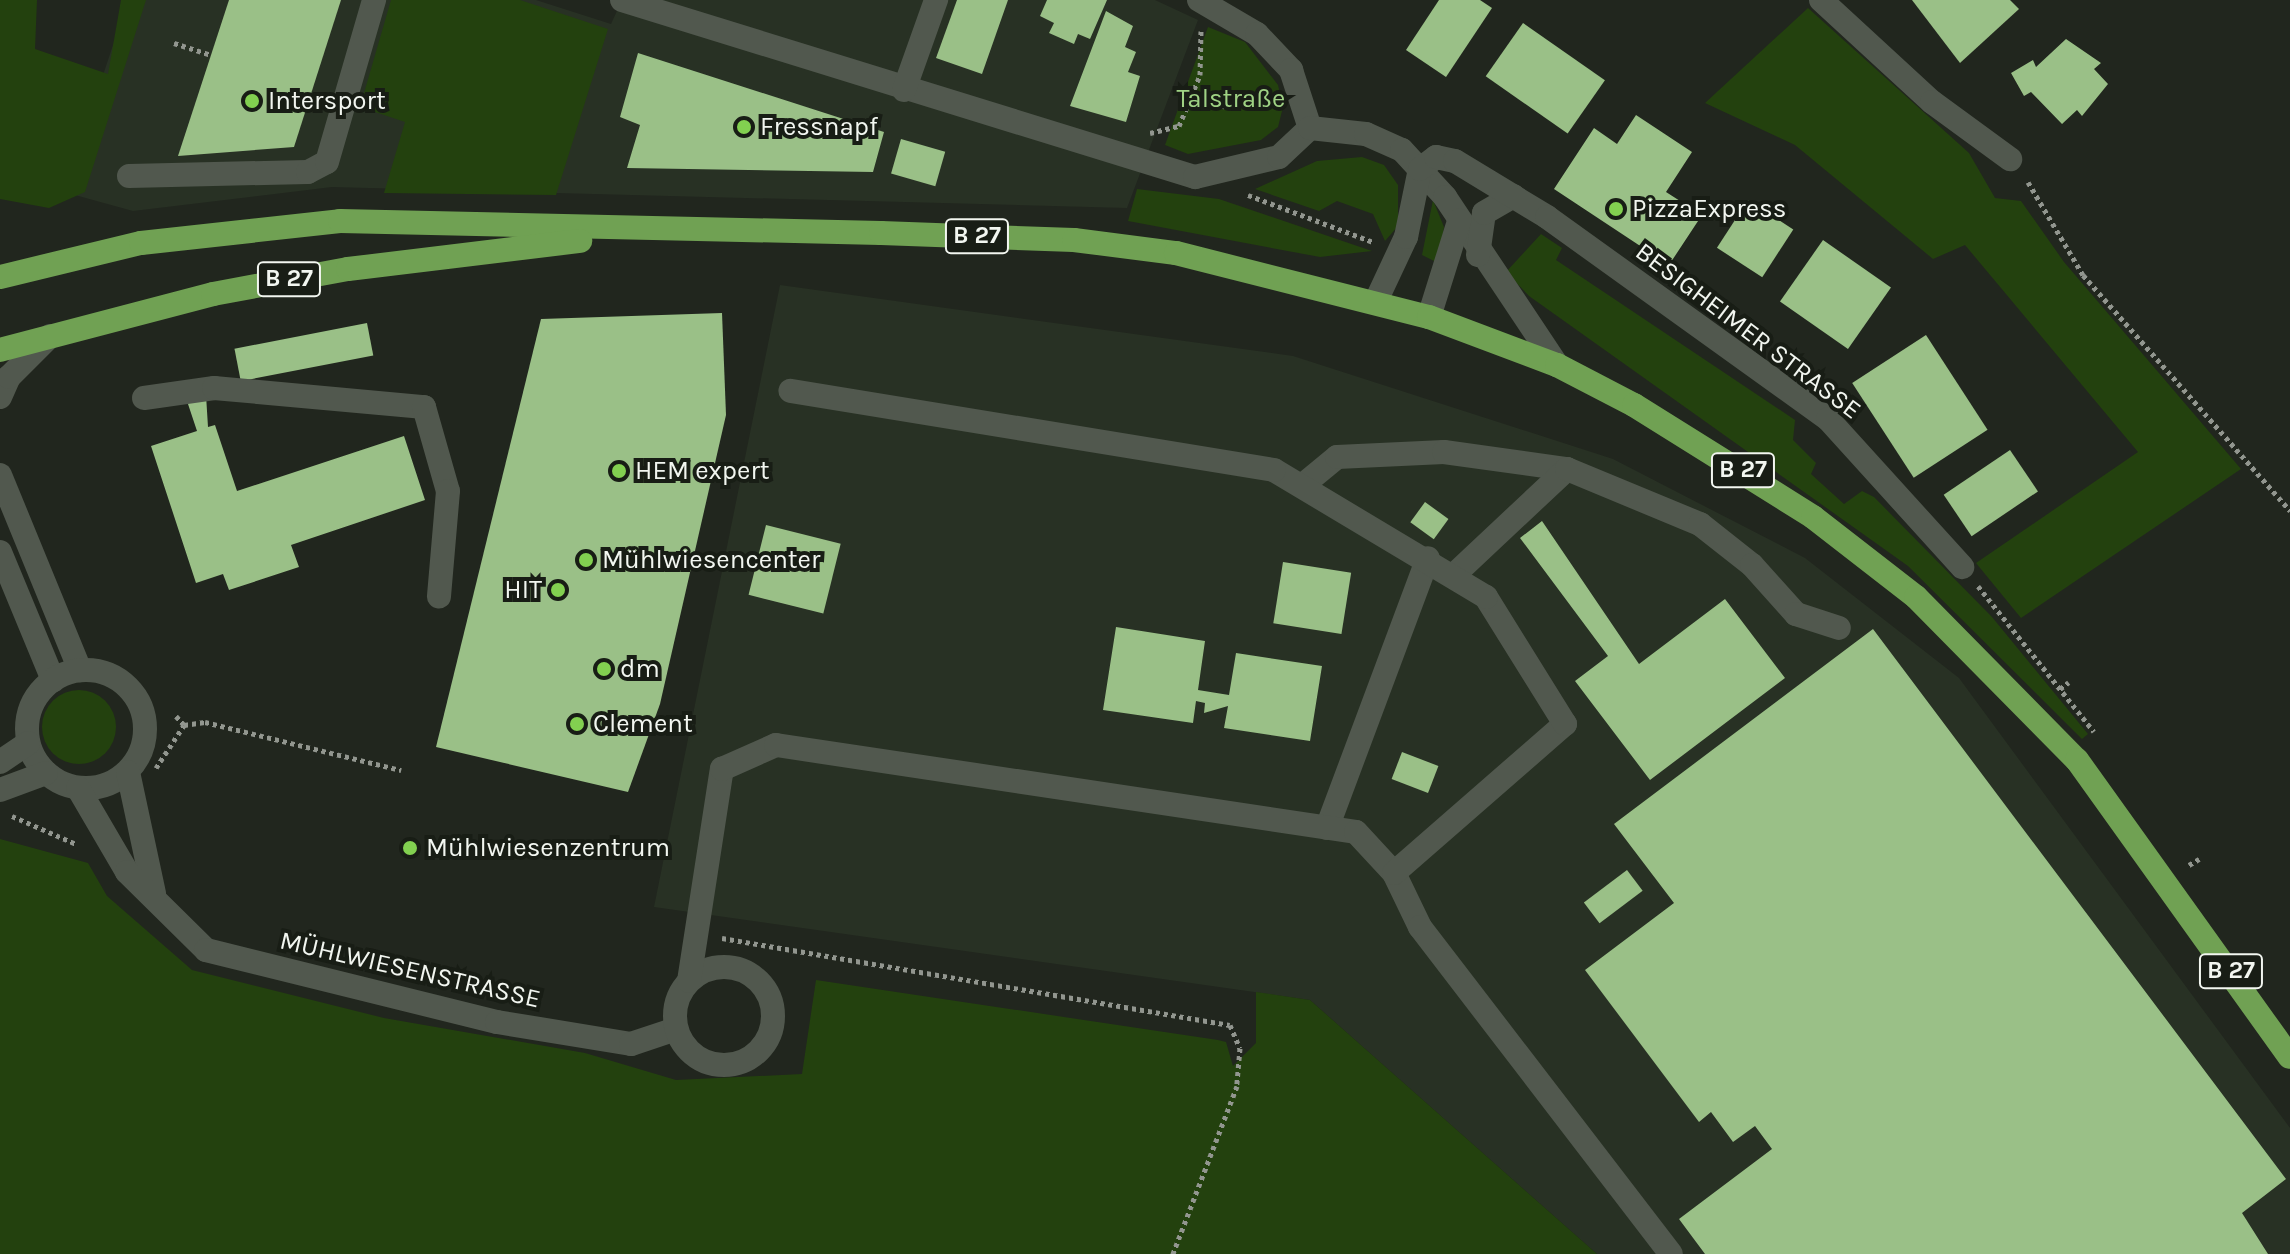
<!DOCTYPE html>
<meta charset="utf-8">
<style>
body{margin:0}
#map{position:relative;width:2290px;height:1254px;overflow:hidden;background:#21261e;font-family:Karla,sans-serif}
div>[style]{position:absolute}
.built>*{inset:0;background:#283124}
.green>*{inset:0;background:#23410e}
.round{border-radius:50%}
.building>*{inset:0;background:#9ac087;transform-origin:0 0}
.path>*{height:5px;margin-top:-2.5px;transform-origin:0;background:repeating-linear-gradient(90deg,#92968f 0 4px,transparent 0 8px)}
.minor>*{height:24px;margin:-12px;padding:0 12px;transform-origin:12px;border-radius:12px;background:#51584e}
.minor>.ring{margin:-12px;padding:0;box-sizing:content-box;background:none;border:24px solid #51584e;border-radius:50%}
.major>*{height:24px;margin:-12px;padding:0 12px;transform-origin:12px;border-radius:12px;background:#70a153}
.dots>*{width:22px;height:22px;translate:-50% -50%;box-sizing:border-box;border:4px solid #181d15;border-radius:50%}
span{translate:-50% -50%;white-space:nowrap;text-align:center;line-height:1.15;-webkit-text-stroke:8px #181d15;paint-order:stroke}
.shield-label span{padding:2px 6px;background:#181d15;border:2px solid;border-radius:6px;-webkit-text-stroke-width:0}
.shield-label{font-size:24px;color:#f2f6f0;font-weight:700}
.park-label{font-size:26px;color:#9fd284}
.poi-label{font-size:26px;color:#f2f6f0}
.left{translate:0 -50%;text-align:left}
.right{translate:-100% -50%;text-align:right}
.street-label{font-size:26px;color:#f2f6f0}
</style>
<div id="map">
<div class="built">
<i style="clip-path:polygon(128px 0,536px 0,611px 24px,622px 0,1155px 0,1198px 20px,1127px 208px,332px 187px,133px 211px,64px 192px)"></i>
<i style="clip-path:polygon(780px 285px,1293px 356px,1613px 459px,1805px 558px,1959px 678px,2290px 1128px,2290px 1254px,1597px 1254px,1310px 1000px,654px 907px)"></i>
</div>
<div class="green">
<i style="clip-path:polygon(0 0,37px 0,35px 49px,108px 74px,121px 0,146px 0,85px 192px,49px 208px,0 199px)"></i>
<i style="clip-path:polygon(391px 0,520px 0,608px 29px,556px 195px,384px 193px,405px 122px,360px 107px)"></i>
<i style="clip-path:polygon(1808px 8px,1969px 153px,1995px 198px,2021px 201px,2064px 262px,2241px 469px,2021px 618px,1976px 563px,2138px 452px,1965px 245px,1933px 259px,1795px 145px,1705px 103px)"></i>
<i style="clip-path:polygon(1208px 27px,1245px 42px,1278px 85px,1283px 107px,1278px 127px,1261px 140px,1188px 154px,1165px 145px)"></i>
<i style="clip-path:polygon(1362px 157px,1384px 165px,1398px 185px,1398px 226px,1385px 241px,1373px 214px,1337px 201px,1319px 211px,1255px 189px,1317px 161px)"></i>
<i style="clip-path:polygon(1137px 189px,1219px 199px,1372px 251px,1320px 257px,1128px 221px)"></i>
<i style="clip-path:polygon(1433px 200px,1444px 227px,1438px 263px,1422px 255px)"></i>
<i style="clip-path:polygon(1541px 234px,1562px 248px,1556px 260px,1795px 420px,1793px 440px,1816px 463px,1811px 474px,1844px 504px,1862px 491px,1874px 497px,1992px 617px,2088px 734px,2082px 739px,1908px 566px,1529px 296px,1506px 272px)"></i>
<i class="round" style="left:42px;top:690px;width:74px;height:74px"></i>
<i style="clip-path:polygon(0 839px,88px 863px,107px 896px,192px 970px,384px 1018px,585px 1053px,676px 1080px,802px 1074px,816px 980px,1218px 1040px,1226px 1042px,1233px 1066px,1256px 1043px,1256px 992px,1310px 1000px,1597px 1254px,0 1254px)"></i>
</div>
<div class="building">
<i style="clip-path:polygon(229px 0,341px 0,294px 147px,178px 156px)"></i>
<i style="clip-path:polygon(957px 0,1008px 0,982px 74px,936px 58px)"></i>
<i style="clip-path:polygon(1047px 0,1107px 0,1090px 39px,1078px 34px,1074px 44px,1049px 33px,1054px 23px,1040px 16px)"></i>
<i style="clip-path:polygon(1439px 0,1480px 0,1492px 8px,1446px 77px,1406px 50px)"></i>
<i style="clip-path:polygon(1912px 0,2010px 0,2019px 9px,1960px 63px)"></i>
<i style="clip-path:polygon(1106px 11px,1133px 26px,1125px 47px,1136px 52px,1128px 72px,1140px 76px,1126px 122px,1070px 106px)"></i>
<i style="left:1523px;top:23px;width:100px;height:65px;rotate:35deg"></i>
<i style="clip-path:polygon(2066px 39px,2101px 63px,2094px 69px,2108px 84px,2082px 116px,2077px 110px,2062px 124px,2031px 92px,2024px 96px,2011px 73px,2033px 60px,2036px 67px)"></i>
<i style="clip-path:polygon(638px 53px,884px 132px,873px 172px,627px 168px,640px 125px,620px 117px)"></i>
<i style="clip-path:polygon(1636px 115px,1692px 152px,1666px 192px,1702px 215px,1669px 265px,1554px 189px,1594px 128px,1617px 144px)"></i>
<i style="left:901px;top:139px;width:46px;height:36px;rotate:16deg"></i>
<i style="left:1748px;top:200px;width:54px;height:57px;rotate:33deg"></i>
<i style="left:1823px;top:240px;width:83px;height:75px;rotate:35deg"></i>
<i style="clip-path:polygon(722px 313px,726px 415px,660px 704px,628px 792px,436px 747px,541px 319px)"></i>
<i style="left:367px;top:323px;width:33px;height:135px;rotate:79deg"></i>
<i style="left:1926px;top:335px;width:113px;height:88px;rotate:57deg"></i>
<i style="clip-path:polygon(206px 395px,208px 427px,215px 425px,237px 491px,404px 436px,425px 500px,291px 545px,299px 567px,229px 590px,223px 574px,196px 583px,151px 446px,197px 431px,187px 401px)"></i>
<i style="left:2010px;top:450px;width:50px;height:80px;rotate:56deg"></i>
<i style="left:1425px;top:502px;width:29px;height:25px;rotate:36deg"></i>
<i style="clip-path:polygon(1542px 521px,1639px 664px,1725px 599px,1785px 678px,1650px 780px,1575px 681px,1608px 656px,1520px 538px)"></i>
<i style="left:766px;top:525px;width:77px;height:72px;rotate:14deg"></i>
<i style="left:1283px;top:562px;width:69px;height:62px;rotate:9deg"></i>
<i style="clip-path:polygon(1116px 627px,1205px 641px,1198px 690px,1229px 695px,1236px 653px,1322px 666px,1310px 741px,1224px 728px,1228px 706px,1204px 713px,1205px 703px,1196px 701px,1193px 723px,1103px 710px)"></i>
<i style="clip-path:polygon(1873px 629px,2286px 1179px,2242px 1213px,2268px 1254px,1705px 1254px,1679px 1219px,1772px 1149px,1755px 1126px,1733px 1142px,1711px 1112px,1699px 1122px,1585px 970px,1674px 903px,1614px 824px)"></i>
<i style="left:1402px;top:752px;width:39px;height:29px;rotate:21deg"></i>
<i style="left:1627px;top:870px;width:26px;height:54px;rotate:53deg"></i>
</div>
<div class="path">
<i style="left:174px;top:43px;width:38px;rotate:18deg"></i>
<i style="left:1190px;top:99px;width:35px;rotate:12deg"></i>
<i style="left:1150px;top:133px;width:30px;rotate:-14deg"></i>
<i style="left:1179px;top:126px;width:55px;rotate:-67.6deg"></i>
<i style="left:1200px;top:75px;width:44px;rotate:-88.7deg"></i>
<i style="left:2028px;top:182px;width:108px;rotate:59.4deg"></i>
<i style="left:2083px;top:275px;width:314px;rotate:48.7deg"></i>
<i style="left:1248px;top:195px;width:134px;rotate:20.6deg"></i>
<i style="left:1978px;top:586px;width:186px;rotate:51.5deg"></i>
<i style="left:2060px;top:689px;width:11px;rotate:-38deg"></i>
<i style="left:176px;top:716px;width:12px;rotate:48deg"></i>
<i style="left:184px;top:725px;width:21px;rotate:-8deg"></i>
<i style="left:205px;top:722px;width:202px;rotate:13.8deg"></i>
<i style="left:156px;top:768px;width:51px;rotate:-56.9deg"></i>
<i style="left:12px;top:816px;width:70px;rotate:23.6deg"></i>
<i style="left:2189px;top:865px;width:12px;rotate:-31deg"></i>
<i style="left:722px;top:938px;width:515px;rotate:9.72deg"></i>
<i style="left:1230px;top:1025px;width:25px;rotate:67deg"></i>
<i style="left:1240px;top:1048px;width:38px;rotate:95deg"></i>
<i style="left:1237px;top:1086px;width:180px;rotate:110.9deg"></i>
</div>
<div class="minor">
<i style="left:622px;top:0;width:600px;rotate:17.17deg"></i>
<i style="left:1195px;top:177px;width:86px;rotate:-13.4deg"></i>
<i style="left:1279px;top:157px;width:42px;rotate:-43.1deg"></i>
<i style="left:1199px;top:0;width:67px;rotate:30.4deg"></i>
<i style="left:1257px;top:34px;width:50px;rotate:46.6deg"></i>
<i style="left:1291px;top:70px;width:61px;rotate:71.9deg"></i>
<i style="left:1821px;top:0;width:151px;rotate:42.6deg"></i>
<i style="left:1932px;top:102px;width:97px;rotate:36.2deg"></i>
<i style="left:904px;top:90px;width:96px;rotate:-70.4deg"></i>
<i style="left:1310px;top:128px;width:56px;rotate:6.1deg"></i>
<i style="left:1366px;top:134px;width:39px;rotate:24deg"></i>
<i style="left:1402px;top:150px;width:64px;rotate:47.5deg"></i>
<i style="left:1445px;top:197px;width:202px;rotate:56.3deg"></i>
<i style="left:129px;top:176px;width:179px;rotate:-1.3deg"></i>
<i style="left:308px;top:172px;width:21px;rotate:-28deg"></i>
<i style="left:327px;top:162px;width:169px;rotate:-73.8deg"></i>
<i style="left:1478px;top:255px;width:42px;rotate:-81.9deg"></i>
<i style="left:1484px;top:213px;width:34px;rotate:-30deg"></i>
<i style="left:1376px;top:301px;width:71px;rotate:-64.9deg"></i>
<i style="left:1406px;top:237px;width:69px;rotate:-78.4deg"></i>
<i style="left:1420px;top:169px;width:20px;rotate:-37deg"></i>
<i style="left:1436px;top:157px;width:19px;rotate:12deg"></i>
<i style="left:1455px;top:161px;width:108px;rotate:31.3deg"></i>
<i style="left:1547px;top:217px;width:346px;rotate:35.7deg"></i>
<i style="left:1828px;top:419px;width:200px;rotate:47.8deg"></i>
<i style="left:1429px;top:317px;width:101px;rotate:-72.6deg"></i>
<i style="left:0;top:397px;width:22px;rotate:-66deg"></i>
<i style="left:9px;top:377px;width:58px;rotate:-45deg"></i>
<i style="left:144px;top:398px;width:71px;rotate:-8.1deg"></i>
<i style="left:214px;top:388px;width:211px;rotate:5.2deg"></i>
<i style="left:424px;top:407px;width:87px;rotate:74.1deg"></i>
<i style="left:448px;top:491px;width:106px;rotate:94.9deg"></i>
<i style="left:0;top:475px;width:211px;rotate:67.7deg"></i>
<i style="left:1303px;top:485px;width:44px;rotate:-39.5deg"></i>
<i style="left:1337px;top:457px;width:107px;rotate:-2.7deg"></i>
<i style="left:1444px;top:452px;width:124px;rotate:7.9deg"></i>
<i style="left:0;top:552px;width:139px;rotate:67.5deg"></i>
<i style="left:1454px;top:575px;width:155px;rotate:-43.2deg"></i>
<i style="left:1567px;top:469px;width:144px;rotate:22.5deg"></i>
<i style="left:1700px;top:524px;width:66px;rotate:38.3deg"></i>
<i style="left:1752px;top:565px;width:66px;rotate:48.1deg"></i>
<i style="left:1796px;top:614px;width:45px;rotate:18deg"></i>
<i class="ring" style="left:27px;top:670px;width:94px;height:94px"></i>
<i style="left:0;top:762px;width:34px;rotate:-34deg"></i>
<i style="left:128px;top:772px;width:124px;rotate:77.9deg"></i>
<i style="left:78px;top:788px;width:97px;rotate:59.7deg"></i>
<i style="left:127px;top:872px;width:111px;rotate:44.6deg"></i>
<i style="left:206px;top:950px;width:300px;rotate:13.9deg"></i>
<i style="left:497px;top:1022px;width:136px;rotate:9.3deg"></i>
<i style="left:631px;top:1044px;width:47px;rotate:-18.4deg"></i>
<i style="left:0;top:790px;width:49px;rotate:-20.3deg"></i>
<i style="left:1327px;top:828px;width:288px;rotate:-69.5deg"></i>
<i style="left:1394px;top:873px;width:60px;rotate:64.3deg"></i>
<i style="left:1420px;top:927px;width:412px;rotate:52.5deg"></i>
<i class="ring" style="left:675px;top:967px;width:74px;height:74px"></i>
<i style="left:689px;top:981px;width:215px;rotate:-81.2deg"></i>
<i style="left:722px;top:769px;width:59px;rotate:-24deg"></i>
<i style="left:776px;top:745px;width:586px;rotate:8.53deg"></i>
<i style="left:1356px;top:832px;width:56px;rotate:47.2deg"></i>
<i style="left:1394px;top:873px;width:227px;rotate:-41.1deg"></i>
<i style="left:1565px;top:724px;width:150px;rotate:-121.9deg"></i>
<i style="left:1486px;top:597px;width:247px;rotate:-149.1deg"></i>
<i style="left:1274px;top:470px;width:490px;rotate:-170.7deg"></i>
</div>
<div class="major">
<i style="left:0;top:277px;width:145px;rotate:-13.6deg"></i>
<i style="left:141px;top:243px;width:200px;rotate:-6.3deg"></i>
<i style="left:340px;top:221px;width:541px;rotate:1.27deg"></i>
<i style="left:881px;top:233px;width:193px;rotate:2.1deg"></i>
<i style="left:1074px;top:240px;width:103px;rotate:7.3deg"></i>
<i style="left:1176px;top:253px;width:261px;rotate:14.2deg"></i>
<i style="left:1429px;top:317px;width:137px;rotate:20.6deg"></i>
<i style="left:1557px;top:365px;width:87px;rotate:27.5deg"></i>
<i style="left:1634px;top:405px;width:211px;rotate:32deg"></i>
<i style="left:1813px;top:517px;width:130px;rotate:37.8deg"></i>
<i style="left:1916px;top:597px;width:229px;rotate:45.4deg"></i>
<i style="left:2077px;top:760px;width:365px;rotate:54.4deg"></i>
<i style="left:0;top:350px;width:220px;rotate:-14.7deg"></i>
<i style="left:213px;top:294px;width:137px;rotate:-10.5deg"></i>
<i style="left:348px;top:269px;width:234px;rotate:-6.9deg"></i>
</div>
<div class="dots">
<i style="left:252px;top:101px;background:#82d050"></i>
<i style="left:744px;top:127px;background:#82d050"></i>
<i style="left:1616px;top:209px;background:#82d050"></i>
<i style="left:619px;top:471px;background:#82d050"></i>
<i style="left:586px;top:560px;background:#82d050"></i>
<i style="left:558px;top:590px;background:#82d050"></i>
<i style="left:604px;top:669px;background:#82d050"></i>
<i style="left:577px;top:724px;background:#82d050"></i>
<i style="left:410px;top:848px;background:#82d050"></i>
</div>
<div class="shield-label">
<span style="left:977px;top:236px">B 27</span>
<span style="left:289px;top:279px">B 27</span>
<span style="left:1743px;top:470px">B 27</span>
<span style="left:2231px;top:971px">B 27</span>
</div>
<div class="park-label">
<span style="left:1231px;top:99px">Talstraße</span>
</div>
<div class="poi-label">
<span class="left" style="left:268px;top:101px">Intersport</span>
<span class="left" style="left:760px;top:127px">Fressnapf</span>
<span class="left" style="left:1632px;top:209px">PizzaExpress</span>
<span class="left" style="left:635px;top:471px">HEM expert</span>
<span class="left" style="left:602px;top:560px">Mühlwiesencenter</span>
<span class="right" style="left:542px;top:590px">HIT</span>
<span class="left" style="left:620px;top:669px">dm</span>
<span class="left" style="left:593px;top:724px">Clement</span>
<span class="left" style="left:426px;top:848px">Mühlwiesenzentrum</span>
</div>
<div class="street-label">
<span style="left:1748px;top:331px;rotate:37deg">BESIGHEIMER STRASSE</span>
<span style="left:410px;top:970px;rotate:13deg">MÜHLWIESENSTRASSE</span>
</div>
</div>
